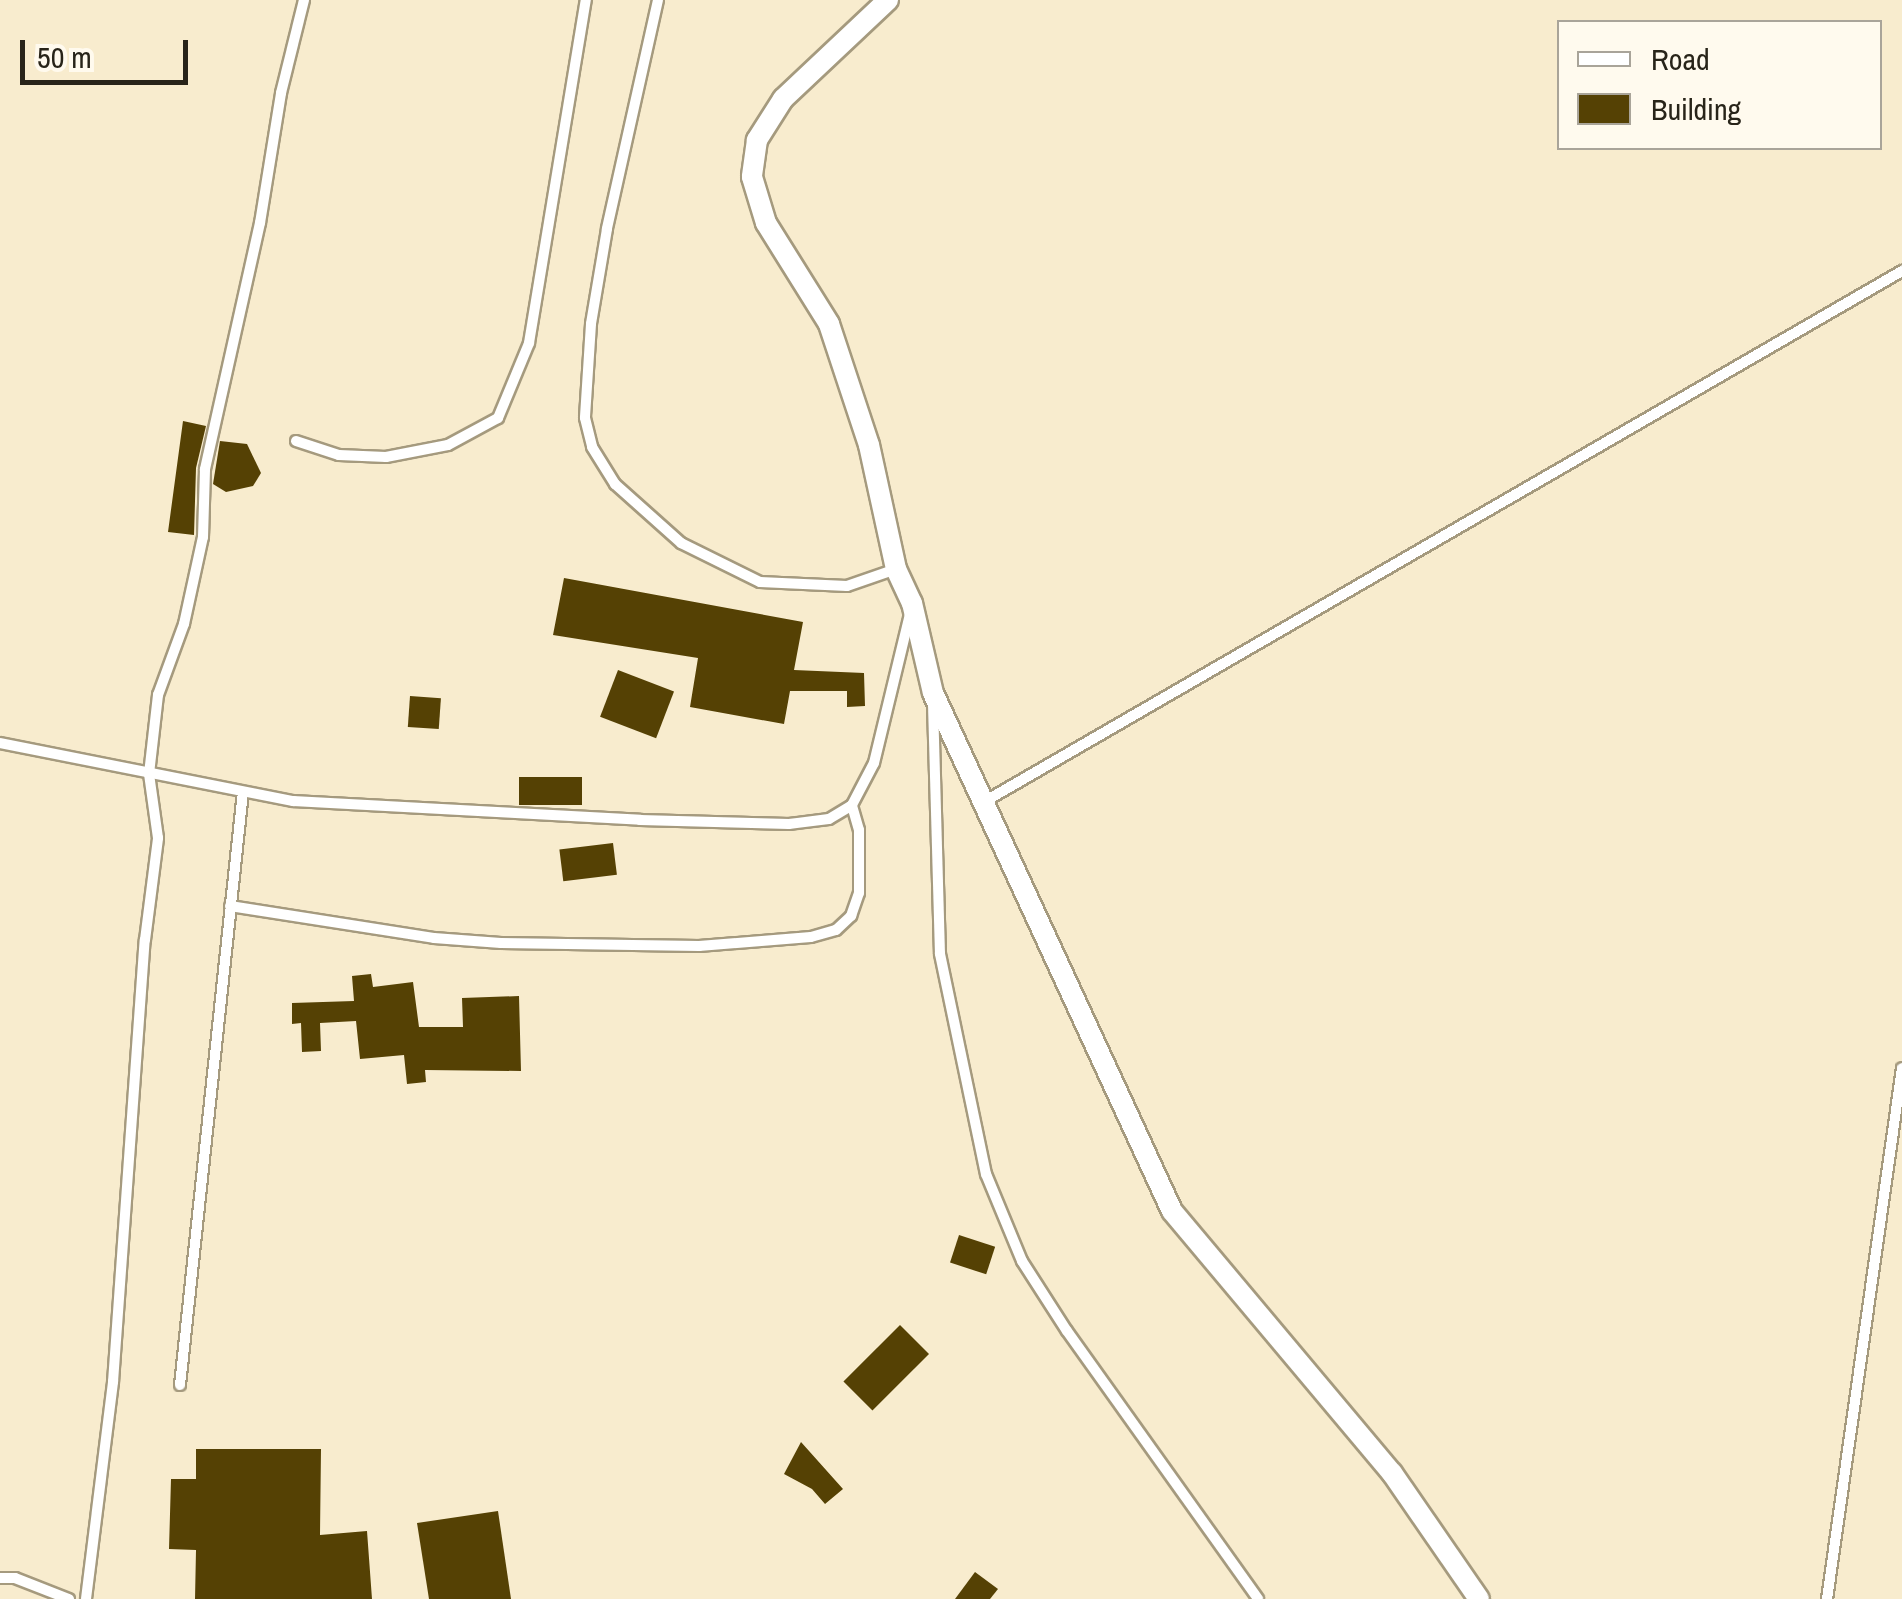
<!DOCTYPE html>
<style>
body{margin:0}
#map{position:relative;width:1902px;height:1599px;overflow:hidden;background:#f8ecce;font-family:"Archivo Narrow",sans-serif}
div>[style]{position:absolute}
.building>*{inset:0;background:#554104;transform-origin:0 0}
.roads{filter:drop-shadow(2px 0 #a59a7e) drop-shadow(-2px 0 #a59a7e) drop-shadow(0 2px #a59a7e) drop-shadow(0 -2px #a59a7e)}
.lane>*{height:10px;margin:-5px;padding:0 5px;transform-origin:5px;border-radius:5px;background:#fff}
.street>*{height:20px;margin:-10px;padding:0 10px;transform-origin:10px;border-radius:10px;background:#fff}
span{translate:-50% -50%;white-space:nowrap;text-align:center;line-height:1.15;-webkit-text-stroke:10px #fffaee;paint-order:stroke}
.legend{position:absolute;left:1557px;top:20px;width:325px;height:130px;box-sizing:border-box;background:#fffaee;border:2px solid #a9a499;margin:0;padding:12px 18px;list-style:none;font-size:30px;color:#282419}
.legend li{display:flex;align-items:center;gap:20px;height:50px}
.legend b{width:50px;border:2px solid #a9a499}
.scale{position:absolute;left:20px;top:40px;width:168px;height:45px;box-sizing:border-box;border:5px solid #282419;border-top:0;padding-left:12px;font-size:30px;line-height:35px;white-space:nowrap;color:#282419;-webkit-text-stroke:8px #fffaee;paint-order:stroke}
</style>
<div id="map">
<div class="building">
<i style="clip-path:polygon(183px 421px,206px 426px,196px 468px,194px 535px,168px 532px)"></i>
<i style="clip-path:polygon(220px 441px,247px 444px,261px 473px,253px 486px,226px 492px,213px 484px)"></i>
<i style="clip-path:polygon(564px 578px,803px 622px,794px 670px,864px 673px,865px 706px,847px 707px,847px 691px,790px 691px,784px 724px,690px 707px,698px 658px,553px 635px)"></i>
<i style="left:618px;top:670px;width:60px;height:50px;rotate:21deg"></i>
<i style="left:410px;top:696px;width:31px;height:31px;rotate:4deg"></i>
<i style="left:519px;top:777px;width:63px;height:28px"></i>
<i style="left:613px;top:843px;width:32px;height:54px;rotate:83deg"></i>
<i style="clip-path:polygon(371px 974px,373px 987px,413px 982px,419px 1027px,463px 1027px,462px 998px,519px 996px,521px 1071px,425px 1070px,426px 1082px,407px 1084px,404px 1055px,360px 1059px,356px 1021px,320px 1023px,321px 1051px,302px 1052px,301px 1023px,292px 1024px,292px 1003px,354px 1001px,352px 976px)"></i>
<i style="left:959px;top:1235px;width:38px;height:29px;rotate:18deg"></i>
<i style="left:900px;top:1325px;width:41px;height:80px;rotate:45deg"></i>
<i style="clip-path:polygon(801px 1442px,843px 1489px,825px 1504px,812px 1489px,784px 1474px)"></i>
<i style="clip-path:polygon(196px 1449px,321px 1449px,320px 1535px,367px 1531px,372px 1599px,195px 1599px,196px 1550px,169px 1549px,171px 1479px,196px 1479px)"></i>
<i style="clip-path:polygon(498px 1511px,511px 1599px,429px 1599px,417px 1523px)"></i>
<i style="clip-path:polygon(975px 1572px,998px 1589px,990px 1599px,955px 1599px)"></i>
</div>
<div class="roads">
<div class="lane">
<i style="left:658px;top:0;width:235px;rotate:102.6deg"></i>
<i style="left:607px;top:229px;width:96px;rotate:99.6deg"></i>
<i style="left:591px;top:324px;width:94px;rotate:93.7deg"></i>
<i style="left:585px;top:418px;width:30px;rotate:76deg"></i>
<i style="left:592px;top:447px;width:44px;rotate:58.1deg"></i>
<i style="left:615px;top:484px;width:89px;rotate:41.8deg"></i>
<i style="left:681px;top:543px;width:88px;rotate:26.3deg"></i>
<i style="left:760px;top:582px;width:87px;rotate:2.6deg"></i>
<i style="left:847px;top:586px;width:52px;rotate:-19.1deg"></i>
<i style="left:296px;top:441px;width:45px;rotate:18deg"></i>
<i style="left:339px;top:455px;width:47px;rotate:2.4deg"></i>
<i style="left:386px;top:457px;width:63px;rotate:-11deg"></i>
<i style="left:448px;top:445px;width:57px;rotate:-28.4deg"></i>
<i style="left:498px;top:418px;width:81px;rotate:-67.5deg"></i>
<i style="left:529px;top:343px;width:348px;rotate:-80.6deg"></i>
<i style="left:933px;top:704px;width:250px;rotate:88.4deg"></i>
<i style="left:940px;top:954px;width:225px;rotate:78.2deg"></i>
<i style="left:986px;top:1174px;width:94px;rotate:67.5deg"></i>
<i style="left:1022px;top:1261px;width:83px;rotate:57.3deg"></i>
<i style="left:1067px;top:1331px;width:329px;rotate:54.5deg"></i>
<i style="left:0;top:743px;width:299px;rotate:11.2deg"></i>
<i style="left:293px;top:801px;width:348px;rotate:3.1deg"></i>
<i style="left:640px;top:820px;width:149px;rotate:1.5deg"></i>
<i style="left:789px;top:824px;width:40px;rotate:-7.1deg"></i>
<i style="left:829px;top:819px;width:27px;rotate:-31deg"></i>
<i style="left:852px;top:805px;width:47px;rotate:-62.4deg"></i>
<i style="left:874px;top:763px;width:153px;rotate:-76.4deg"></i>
<i style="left:982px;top:803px;width:1063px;rotate:-30.04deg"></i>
<i style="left:230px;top:906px;width:206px;rotate:8.9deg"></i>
<i style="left:434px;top:938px;width:67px;rotate:4.3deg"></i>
<i style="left:501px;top:943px;width:198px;rotate:0.9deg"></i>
<i style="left:699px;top:946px;width:112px;rotate:-4.6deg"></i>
<i style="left:811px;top:937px;width:26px;rotate:-16deg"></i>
<i style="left:836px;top:930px;width:21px;rotate:-43deg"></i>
<i style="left:851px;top:916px;width:24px;rotate:-71deg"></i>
<i style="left:859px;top:893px;width:63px;rotate:-90deg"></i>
<i style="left:859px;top:830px;width:26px;rotate:-106deg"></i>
<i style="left:180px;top:1385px;width:596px;rotate:-83.94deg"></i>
<i style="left:0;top:1578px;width:15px"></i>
<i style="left:15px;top:1578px;width:58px;rotate:21.3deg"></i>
<i style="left:86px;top:1599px;width:219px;rotate:-82.9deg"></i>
<i style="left:113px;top:1382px;width:443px;rotate:-85.9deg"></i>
<i style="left:145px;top:940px;width:103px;rotate:-82.7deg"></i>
<i style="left:158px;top:838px;width:65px;rotate:-98deg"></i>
<i style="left:149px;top:774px;width:80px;rotate:-83.5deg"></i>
<i style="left:158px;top:695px;width:76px;rotate:-69.9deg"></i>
<i style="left:184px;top:624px;width:89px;rotate:-77.7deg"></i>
<i style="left:203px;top:537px;width:68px;rotate:-88.3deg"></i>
<i style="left:205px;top:469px;width:252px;rotate:-77.4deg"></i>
<i style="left:260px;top:223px;width:132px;rotate:-80.8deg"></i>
<i style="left:281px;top:93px;width:96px;rotate:-76.1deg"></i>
<i style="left:1827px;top:1599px;width:536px;rotate:-81.96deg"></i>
</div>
<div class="street">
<i style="left:888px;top:0;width:144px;rotate:136.7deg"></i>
<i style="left:783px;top:99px;width:49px;rotate:122.4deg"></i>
<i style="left:757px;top:140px;width:37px;rotate:98deg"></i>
<i style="left:752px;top:177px;width:48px;rotate:73.1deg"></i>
<i style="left:766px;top:223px;width:119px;rotate:58deg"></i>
<i style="left:829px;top:324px;width:127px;rotate:71.7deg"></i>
<i style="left:869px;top:445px;width:127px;rotate:77.7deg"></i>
<i style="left:896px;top:569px;width:38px;rotate:65deg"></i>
<i style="left:912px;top:603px;width:92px;rotate:76.9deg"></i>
<i style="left:933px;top:693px;width:570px;rotate:65.23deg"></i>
<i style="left:1172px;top:1211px;width:342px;rotate:50deg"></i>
<i style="left:1392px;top:1473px;width:153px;rotate:55.4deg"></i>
</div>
</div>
<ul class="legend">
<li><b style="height:12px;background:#fff"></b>Road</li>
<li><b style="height:28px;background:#554104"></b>Building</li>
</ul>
<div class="scale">50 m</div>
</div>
